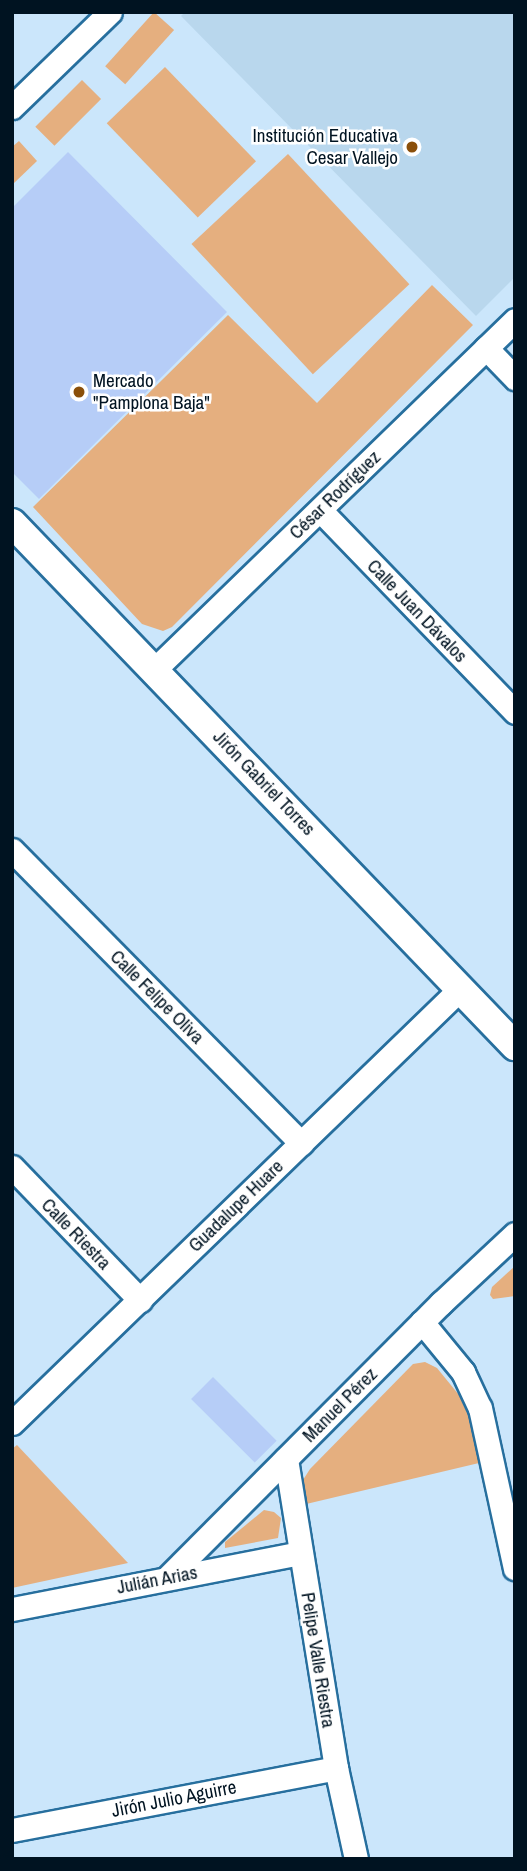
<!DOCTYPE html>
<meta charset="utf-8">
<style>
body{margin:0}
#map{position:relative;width:527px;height:1871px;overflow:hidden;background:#cbe6fb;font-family:"Archivo Narrow",sans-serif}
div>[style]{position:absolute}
.built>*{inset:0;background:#b9d7ed}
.green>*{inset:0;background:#e5af7f;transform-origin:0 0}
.building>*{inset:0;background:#b6cdf7;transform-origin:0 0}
.roads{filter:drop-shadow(2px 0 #276f9e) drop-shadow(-2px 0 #276f9e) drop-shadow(0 2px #276f9e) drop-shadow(0 -2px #276f9e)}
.minor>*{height:23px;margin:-11.5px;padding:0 11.5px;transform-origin:11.5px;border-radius:11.5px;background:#fff}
.tertiary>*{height:28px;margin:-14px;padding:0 14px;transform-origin:14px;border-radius:14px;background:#fff}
.dots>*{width:19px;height:19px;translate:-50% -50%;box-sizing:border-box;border:4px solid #fff;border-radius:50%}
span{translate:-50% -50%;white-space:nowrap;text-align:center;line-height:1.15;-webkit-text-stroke:5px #fff;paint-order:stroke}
.poi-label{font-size:19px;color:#001321}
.right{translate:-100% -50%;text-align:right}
.left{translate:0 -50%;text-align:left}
.street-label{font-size:19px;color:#001321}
.frame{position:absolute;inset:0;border:14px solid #001321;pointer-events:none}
</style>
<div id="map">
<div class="built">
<i style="clip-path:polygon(185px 12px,515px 12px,515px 277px,476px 316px,181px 16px)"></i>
</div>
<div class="green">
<i style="left:154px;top:12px;width:27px;height:73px;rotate:42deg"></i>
<i style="left:165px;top:67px;width:131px;height:81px;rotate:46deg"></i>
<i style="left:82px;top:80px;width:27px;height:66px;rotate:45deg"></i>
<i style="clip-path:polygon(19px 141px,37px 161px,12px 185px,12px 147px)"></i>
<i style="left:288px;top:154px;width:178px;height:132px;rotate:47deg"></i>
<i style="clip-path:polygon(432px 285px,473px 325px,172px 627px,163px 631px,142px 624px,33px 507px,228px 315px,317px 403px)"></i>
<i style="clip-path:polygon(515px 1266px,515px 1296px,493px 1299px,490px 1295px,492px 1287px)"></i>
<i style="clip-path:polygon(425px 1362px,437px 1368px,459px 1395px,475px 1430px,479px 1463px,302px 1505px,303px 1480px,310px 1469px,413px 1364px)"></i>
<i style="clip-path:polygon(17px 1445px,128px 1563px,12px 1588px,12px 1449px)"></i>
<i style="clip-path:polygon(264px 1510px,274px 1512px,281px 1518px,278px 1538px,225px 1548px,225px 1542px)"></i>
</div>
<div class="building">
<i style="clip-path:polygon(68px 152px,227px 312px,39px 499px,12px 472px,12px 208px)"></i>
<i style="left:213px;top:1377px;width:90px;height:31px;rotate:45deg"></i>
</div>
<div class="roads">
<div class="minor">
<i style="left:12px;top:107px;width:136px;rotate:-44.1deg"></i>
<i style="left:486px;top:348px;width:42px;rotate:46deg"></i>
<i style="left:320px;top:510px;width:281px;rotate:46deg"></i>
<i style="left:155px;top:669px;width:501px;rotate:-44.11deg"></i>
<i style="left:12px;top:850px;width:412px;rotate:45.4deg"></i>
<i style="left:12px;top:1167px;width:185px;rotate:46.1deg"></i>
<i style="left:422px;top:1322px;width:65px;rotate:50.6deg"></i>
<i style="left:463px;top:1372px;width:40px;rotate:65deg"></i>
<i style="left:480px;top:1408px;width:164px;rotate:77.7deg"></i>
<i style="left:12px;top:1423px;width:624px;rotate:-44.09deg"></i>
<i style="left:286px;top:1459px;width:313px;rotate:80.8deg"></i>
<i style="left:336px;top:1768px;width:93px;rotate:77.6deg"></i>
<i style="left:168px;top:1577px;width:387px;rotate:-45.1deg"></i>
<i style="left:441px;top:1303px;width:101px;rotate:-43deg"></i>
<i style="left:12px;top:1609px;width:294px;rotate:-11deg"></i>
<i style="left:12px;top:1830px;width:330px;rotate:-10.8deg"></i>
</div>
<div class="tertiary">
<i style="left:12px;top:523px;width:726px;rotate:46.12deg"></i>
</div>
</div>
<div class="dots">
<i style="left:412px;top:147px;background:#8a4f0a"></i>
<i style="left:79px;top:392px;background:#8a4f0a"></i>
</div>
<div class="poi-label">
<span class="right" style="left:398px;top:147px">Institución Educativa<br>Cesar Vallejo</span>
<span class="left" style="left:93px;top:392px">Mercado<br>"Pamplona Baja"</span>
</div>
<div class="street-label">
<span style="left:335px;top:495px;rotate:-44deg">César Rodríguez</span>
<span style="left:417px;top:611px;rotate:46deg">Calle Juan Dávalos</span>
<span style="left:264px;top:783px;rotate:46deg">Jirón Gabriel Torres</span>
<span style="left:157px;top:997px;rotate:45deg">Calle Felipe Oliva</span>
<span style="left:236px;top:1206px;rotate:-44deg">Guadalupe Huare</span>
<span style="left:76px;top:1234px;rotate:46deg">Calle Riestra</span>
<span style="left:340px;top:1405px;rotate:-45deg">Manuel Pérez</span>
<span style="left:157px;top:1580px;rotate:-11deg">Julián Arias</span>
<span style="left:318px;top:1660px;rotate:81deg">Pelipe Valle Riestra</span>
<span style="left:174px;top:1799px;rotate:-11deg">Jirón Julio Aguirre</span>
</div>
<div class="frame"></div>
</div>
